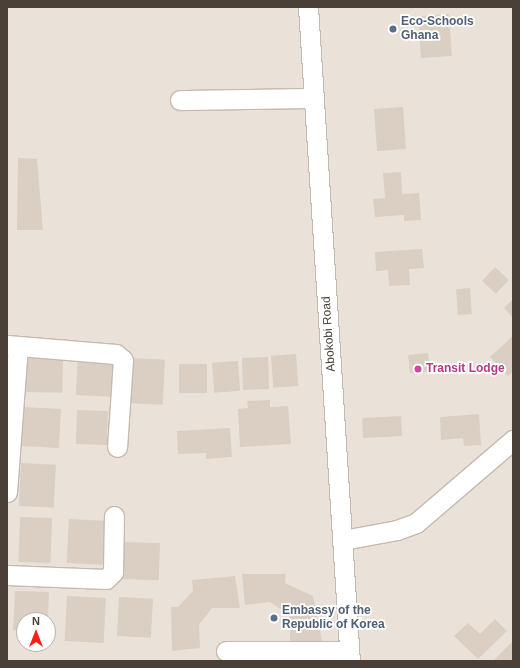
<!DOCTYPE html>
<style>
body{margin:0}
#map{position:relative;width:520px;height:668px;overflow:hidden;background:#f5f1ea;font-family:Helvetica,sans-serif}
div>[style]{position:absolute}
.residential>*{inset:0;background:#eae2d8}
.building>*{inset:0;background:#dbcec2;transform-origin:0 0}
.roads{filter:drop-shadow(1px 0 #c5baaf) drop-shadow(-1px 0 #c5baaf) drop-shadow(0 1px #c5baaf) drop-shadow(0 -1px #c5baaf)}
.minor>*{height:19px;margin:-9.5px;padding:0 9.5px;transform-origin:9.5px;border-radius:9.5px;background:#fff}
.dots>*{width:11px;height:11px;translate:-50% -50%;box-sizing:border-box;border:2px solid #fff;border-radius:50%}
span{translate:-50% -50%;white-space:nowrap;text-align:center;line-height:1.15;-webkit-text-stroke:3.5px #fff;paint-order:stroke}
.service-label{font-size:12px;color:#4e5e75;font-weight:700}
.left{translate:0 -50%;text-align:left}
.street-label{font-size:12px;color:#4a4037}
.hotel-label{font-size:12px;color:#b23c85;font-weight:700}
.frame{position:absolute;inset:0;border:8px solid #4a4037;pointer-events:none}
.north{position:absolute;left:16px;top:612px;width:40px;height:40px;box-sizing:border-box;background:#fff;border:1px solid #b7b3af;border-radius:50%;rotate:0deg;font-size:11px;font-weight:700;line-height:16px;text-align:center;color:#4a4037}
.north::after{content:'';display:block;margin:auto;width:14px;height:18px;background:#ff1d17;clip-path:polygon(50% 0,100% 100%,50% 72%,0 100%)}
</style>
<div id="map">
<div class="residential">
<i style="clip-path:polygon(evenodd,7px 7px,513px 7px,513px 661px,7px 661px,7px 7px,24px 620px,48px 620px,48px 644px,24px 644px,24px 620px)"></i>
</div>
<div class="building">
<i style="left:449px;top:14px;width:42px;height:31px;rotate:86deg"></i>
<i style="left:403px;top:107px;width:42px;height:29px;rotate:86deg"></i>
<i style="clip-path:polygon(18px 158px,37px 159px,43px 230px,17px 230px)"></i>
<i style="clip-path:polygon(401px 172px,402px 194px,419px 193px,421px 220px,404px 221px,404px 215px,375px 217px,373px 199px,385px 198px,383px 173px)"></i>
<i style="clip-path:polygon(422px 249px,424px 268px,409px 269px,410px 285px,389px 286px,388px 270px,376px 271px,375px 252px)"></i>
<i style="left:495px;top:267px;width:19px;height:19px;rotate:43deg"></i>
<i style="left:470px;top:288px;width:26px;height:14px;rotate:86deg"></i>
<i style="clip-path:polygon(513px 299px,513px 318px,504px 308px)"></i>
<i style="clip-path:polygon(513px 336px,513px 371px,508px 376px,490px 357px)"></i>
<i style="left:428px;top:353px;width:18px;height:20px;rotate:84deg"></i>
<i style="left:296px;top:354px;width:32px;height:25px;rotate:86deg"></i>
<i style="left:23px;top:355px;width:40px;height:37px;rotate:1deg"></i>
<i style="left:78px;top:355px;width:38px;height:40px;rotate:3deg"></i>
<i style="left:268px;top:357px;width:32px;height:26px;rotate:88deg"></i>
<i style="left:130px;top:358px;width:35px;height:45px;rotate:3deg"></i>
<i style="left:238px;top:361px;width:30px;height:26px;rotate:86deg"></i>
<i style="left:179px;top:364px;width:28px;height:29px"></i>
<i style="clip-path:polygon(270px 400px,270px 407px,288px 406px,291px 444px,240px 447px,238px 409px,248px 408px,247px 401px)"></i>
<i style="left:23px;top:407px;width:38px;height:39px;rotate:3deg"></i>
<i style="left:77px;top:410px;width:31px;height:34px;rotate:2deg"></i>
<i style="clip-path:polygon(479px 414px,481px 445px,464px 446px,463px 438px,441px 440px,440px 417px)"></i>
<i style="left:401px;top:416px;width:20px;height:39px;rotate:87deg"></i>
<i style="clip-path:polygon(230px 428px,232px 457px,206px 459px,206px 453px,178px 454px,177px 431px)"></i>
<i style="left:21px;top:463px;width:35px;height:43px;rotate:3deg"></i>
<i style="left:20px;top:517px;width:32px;height:45px;rotate:2deg"></i>
<i style="left:69px;top:519px;width:40px;height:44px;rotate:3deg"></i>
<i style="left:123px;top:542px;width:37px;height:37px;rotate:2deg"></i>
<i style="clip-path:polygon(242px 574px,286px 574px,285px 583px,313px 596px,322px 641px,290px 643px,290px 615px,270px 602px,245px 605px)"></i>
<i style="clip-path:polygon(235px 576px,240px 608px,212px 608px,199px 625px,200px 648px,172px 651px,171px 607px,178px 607px,193px 591px,192px 580px)"></i>
<i style="clip-path:polygon(15px 591px,49px 592px,48px 620px,24px 620px,24px 631px,13px 630px)"></i>
<i style="left:67px;top:596px;width:39px;height:45px;rotate:3deg"></i>
<i style="left:119px;top:597px;width:34px;height:39px;rotate:3deg"></i>
<i style="clip-path:polygon(495px 619px,507px 631px,478px 659px,454px 636px,468px 623px,480px 634px)"></i>
<i style="clip-path:polygon(513px 641px,513px 661px,493px 661px)"></i>
</div>
<div class="roads">
<div class="minor">
<i style="left:308px;top:7px;width:655px;rotate:86.33deg"></i>
<i style="left:180px;top:100px;width:133px;rotate:-0.9deg"></i>
<i style="left:7px;top:345px;width:109px;rotate:4.7deg"></i>
<i style="left:116px;top:354px;width:9px;rotate:41deg"></i>
<i style="left:123px;top:360px;width:87px;rotate:93.9deg"></i>
<i style="left:7px;top:492px;width:146px;rotate:-85.7deg"></i>
<i style="left:343px;top:540px;width:55px;rotate:-10.5deg"></i>
<i style="left:397px;top:530px;width:20px;rotate:-20deg"></i>
<i style="left:416px;top:523px;width:128px;rotate:-40.6deg"></i>
<i style="left:7px;top:575px;width:99px;rotate:2.3deg"></i>
<i style="left:106px;top:579px;width:10px;rotate:-45deg"></i>
<i style="left:113px;top:572px;width:56px;rotate:-89deg"></i>
<i style="left:226px;top:651px;width:123px"></i>
</div>
</div>
<div class="dots">
<i style="left:393px;top:29px;background:#5c6f8a"></i>
<i style="left:418px;top:369px;background:#d1479c"></i>
<i style="left:274px;top:618px;background:#5c6f8a"></i>
</div>
<div class="service-label">
<span class="left" style="left:401px;top:29px">Eco-Schools<br>Ghana</span>
<span class="left" style="left:282px;top:618px">Embassy of the<br>Republic of Korea</span>
</div>
<div class="street-label">
<span style="left:329px;top:334px;rotate:-94deg">Abokobi Road</span>
</div>
<div class="hotel-label">
<span class="left" style="left:426px;top:369px">Transit Lodge</span>
</div>
<div class="frame"></div>
<div class="north">N</div>
</div>
